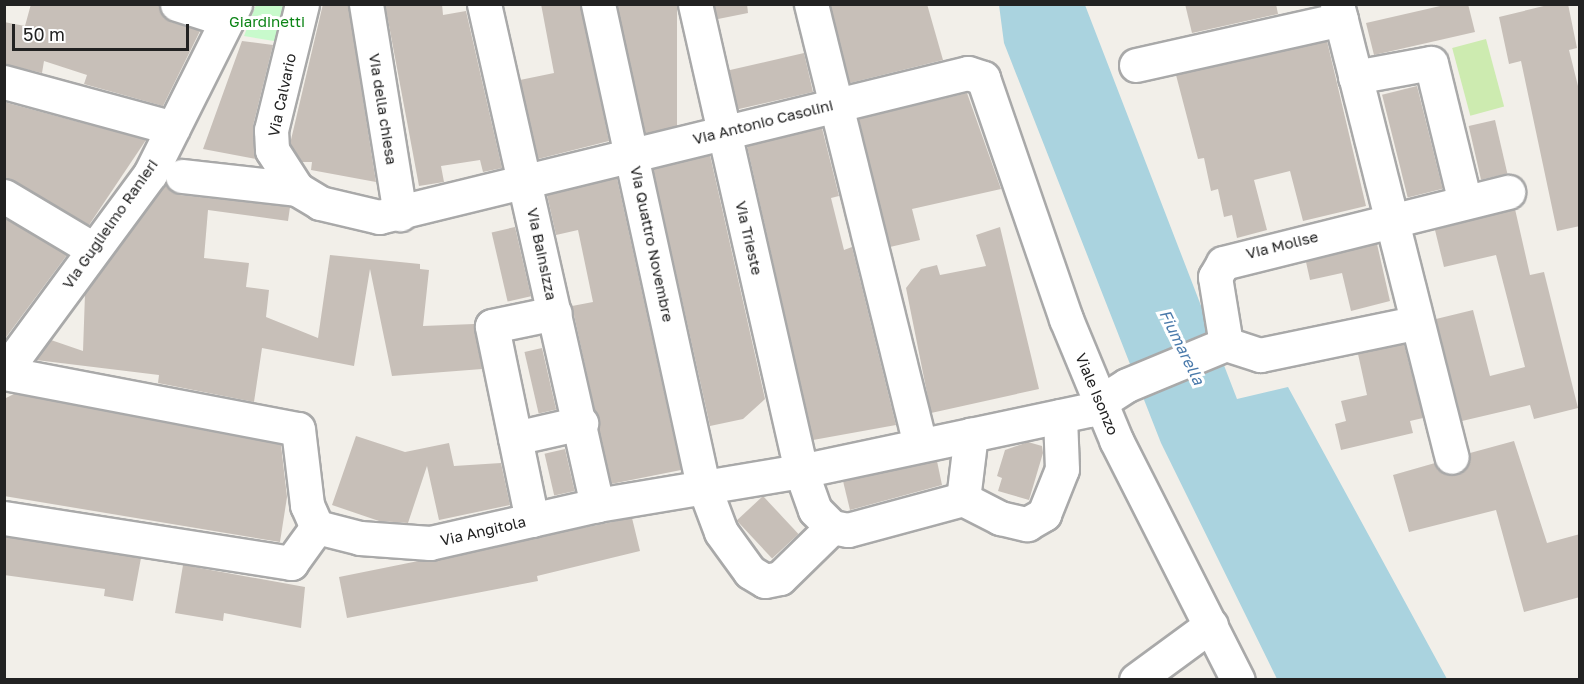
<!DOCTYPE html>
<style>
body{margin:0}
#map{position:relative;width:1584px;height:684px;overflow:hidden;background:#f2efe9;font-family:"Golos Text",sans-serif}
div>[style]{position:absolute}
.grass>*{inset:0;background:#cdebb0;transform-origin:0 0}
.park>*{inset:0;background:#c8facc}
.water>*{inset:0;background:#aad3df}
.building>*{inset:0;background:#c7bfb8;transform-origin:0 0}
.roads{filter:drop-shadow(2px 0 #a9a9a9) drop-shadow(-2px 0 #a9a9a9) drop-shadow(0 2px #a9a9a9) drop-shadow(0 -2px #a9a9a9)}
.minor>*{height:33px;margin:-16.5px;padding:0 16.5px;transform-origin:16.5px;border-radius:16.5px;background:#fff}
span{translate:-50% -50%;white-space:nowrap;text-align:center;line-height:1.15;-webkit-text-stroke:6px #fff;paint-order:stroke}
.park-label{font-size:15px;color:#0c8416}
.street-label{font-size:15px;color:#222}
.water-label{font-size:16px;color:#4a7aab;font-style:italic}
.frame{position:absolute;inset:0;border:6px solid #222;pointer-events:none}
.scale{position:absolute;left:12px;top:24px;width:177px;height:27px;box-sizing:border-box;border:3px solid #222;border-top:0;padding-left:8px;font-size:18px;line-height:21px;white-space:nowrap;color:#222;-webkit-text-stroke:4px #fff;paint-order:stroke}
</style>
<div id="map">
<div class="grass">
<i style="left:1486px;top:39px;width:70px;height:35px;rotate:75deg"></i>
</div>
<div class="park">
<i style="clip-path:polygon(256px 5px,288px 5px,280px 42px,244px 36px)"></i>
</div>
<div class="water">
<i style="clip-path:polygon(999px 5px,1085px 5px,1237px 399px,1288px 387px,1447px 679px,1277px 679px,1161px 443px,1004px 43px)"></i>
</div>
<div class="building">
<i style="clip-path:polygon(31px 4px,159px 4px,171px 22px,200px 31px,163px 106px,84px 84px,87px 75px,44px 61px,42px 73px,4px 64px,4px 22px,25px 26px)"></i>
<i style="clip-path:polygon(323px 4px,348px 4px,376px 182px,311px 170px,312px 162px,302px 162px,290px 144px)"></i>
<i style="clip-path:polygon(385px 4px,442px 4px,443px 15px,466px 11px,502px 168px,483px 172px,480px 160px,441px 166px,444px 182px,419px 186px)"></i>
<i style="clip-path:polygon(541px 4px,580px 4px,609px 141px,538px 159px,520px 80px,554px 73px)"></i>
<i style="left:617px;top:4px;width:60px;height:132px"></i>
<i style="clip-path:polygon(714px 4px,747px 4px,748px 13px,718px 19px)"></i>
<i style="clip-path:polygon(830px 4px,927px 4px,943px 60px,850px 83px)"></i>
<i style="clip-path:polygon(1185px 4px,1276px 4px,1278px 14px,1192px 33px)"></i>
<i style="clip-path:polygon(1449px 4px,1468px 4px,1475px 32px,1374px 55px,1366px 23px)"></i>
<i style="clip-path:polygon(1552px 4px,1568px 4px,1577px 48px,1569px 50px,1580px 94px,1580px 226px,1557px 231px,1521px 61px,1509px 64px,1499px 17px)"></i>
<i style="clip-path:polygon(242px 41px,273px 45px,253px 126px,256px 159px,203px 149px)"></i>
<i style="clip-path:polygon(1327px 41px,1366px 206px,1303px 221px,1290px 171px,1254px 180px,1267px 230px,1237px 238px,1232px 215px,1224px 217px,1218px 189px,1211px 191px,1204px 158px,1198px 159px,1176px 75px)"></i>
<i style="left:804px;top:53px;width:40px;height:77px;rotate:77deg"></i>
<i style="left:1417px;top:86px;width:106px;height:36px;rotate:76deg"></i>
<i style="clip-path:polygon(967px 93px,1001px 189px,912px 209px,920px 240px,890px 247px,859px 119px)"></i>
<i style="clip-path:polygon(4px 102px,146px 140px,89px 225px,4px 177px)"></i>
<i style="left:1495px;top:120px;width:55px;height:27px;rotate:77deg"></i>
<i style="clip-path:polygon(822px 128px,839px 196px,831px 198px,844px 250px,852px 247px,896px 425px,813px 440px,747px 146px)"></i>
<i style="clip-path:polygon(710px 155px,765px 399px,743px 419px,710px 426px,653px 169px)"></i>
<i style="clip-path:polygon(617px 178px,681px 470px,611px 484px,572px 306px,593px 302px,578px 230px,556px 235px,547px 195px)"></i>
<i style="clip-path:polygon(165px 184px,180px 195px,290px 207px,288px 221px,208px 210px,204px 258px,249px 263px,246px 287px,269px 290px,266px 317px,318px 338px,330px 255px,420px 264px,420px 269px,429px 270px,423px 326px,474px 324px,482px 369px,392px 376px,370px 269px,354px 366px,262px 348px,254px 402px,158px 383px,159px 375px,36px 360px,51px 340px,83px 351px,85px 294px)"></i>
<i style="clip-path:polygon(1515px 209px,1530px 275px,1544px 272px,1578px 408px,1534px 419px,1530px 405px,1462px 421px,1436px 319px,1473px 310px,1490px 376px,1525px 367px,1496px 255px,1444px 267px,1435px 230px)"></i>
<i style="clip-path:polygon(4px 218px,67px 255px,4px 340px)"></i>
<i style="left:515px;top:227px;width:71px;height:24px;rotate:77deg"></i>
<i style="clip-path:polygon(1000px 227px,1039px 389px,931px 413px,906px 288px,921px 269px,937px 265px,940px 275px,986px 266px,976px 235px)"></i>
<i style="clip-path:polygon(1377px 244px,1390px 301px,1351px 311px,1342px 273px,1310px 280px,1306px 262px)"></i>
<i style="clip-path:polygon(1404px 344px,1423px 418px,1410px 421px,1413px 433px,1341px 450px,1335px 424px,1346px 421px,1341px 401px,1367px 395px,1358px 354px)"></i>
<i style="left:542px;top:348px;width:63px;height:18px;rotate:77deg"></i>
<i style="clip-path:polygon(14px 394px,281px 445px,287px 497px,280px 542px,4px 496px,4px 399px)"></i>
<i style="clip-path:polygon(356px 436px,405px 452px,449px 443px,454px 466px,501px 463px,510px 505px,439px 520px,427px 466px,408px 523px,379px 521px,332px 505px)"></i>
<i style="clip-path:polygon(1514px 441px,1547px 543px,1580px 534px,1580px 597px,1524px 612px,1496px 510px,1409px 532px,1393px 475px,1435px 463px,1446px 475px,1457px 475px,1465px 470px,1470px 453px)"></i>
<i style="clip-path:polygon(1028px 442px,1042px 446px,1043px 453px,1029px 500px,998px 491px,1002px 478px,997px 476px,1005px 450px)"></i>
<i style="left:565px;top:449px;width:43px;height:21px;rotate:77deg"></i>
<i style="clip-path:polygon(937px 461px,942px 485px,850px 510px,843px 481px)"></i>
<i style="left:763px;top:496px;width:52px;height:36px;rotate:47deg"></i>
<i style="clip-path:polygon(632px 518px,640px 551px,537px 576px,538px 581px,347px 618px,339px 577px)"></i>
<i style="clip-path:polygon(4px 537px,141px 558px,133px 601px,104px 596px,105px 589px,4px 575px)"></i>
<i style="clip-path:polygon(183px 565px,305px 587px,301px 628px,224px 613px,223px 621px,175px 613px)"></i>
</div>
<div class="roads">
<div class="minor">
<i style="left:177px;top:4px;width:52px;rotate:17.7deg"></i>
<i style="left:302px;top:4px;width:130px;rotate:103.8deg"></i>
<i style="left:271px;top:130px;width:20px;rotate:87deg"></i>
<i style="left:272px;top:150px;width:46px;rotate:57.3deg"></i>
<i style="left:297px;top:189px;width:27px;rotate:31deg"></i>
<i style="left:320px;top:203px;width:61px;rotate:13.3deg"></i>
<i style="left:379px;top:217px;width:606px;rotate:-13.74deg"></i>
<i style="left:968px;top:73px;width:16px;rotate:18deg"></i>
<i style="left:983px;top:78px;width:255px;rotate:71deg"></i>
<i style="left:1066px;top:319px;width:131px;rotate:67.5deg"></i>
<i style="left:1116px;top:440px;width:269px;rotate:63.1deg"></i>
<i style="left:366px;top:4px;width:213px;rotate:80.8deg"></i>
<i style="left:484px;top:4px;width:514px;rotate:77.29deg"></i>
<i style="left:598px;top:4px;width:491px;rotate:77.7deg"></i>
<i style="left:703px;top:484px;width:51px;rotate:69.4deg"></i>
<i style="left:721px;top:532px;width:49px;rotate:54.1deg"></i>
<i style="left:750px;top:572px;width:17px;rotate:31deg"></i>
<i style="left:765px;top:581px;width:15px;rotate:-11deg"></i>
<i style="left:780px;top:578px;width:73px;rotate:-44.4deg"></i>
<i style="left:695px;top:4px;width:479px;rotate:77.2deg"></i>
<i style="left:801px;top:471px;width:41px;rotate:70.3deg"></i>
<i style="left:815px;top:510px;width:24px;rotate:45deg"></i>
<i style="left:832px;top:527px;width:16px;rotate:11deg"></i>
<i style="left:848px;top:530px;width:119px;rotate:-15.1deg"></i>
<i style="left:963px;top:499px;width:65px;rotate:-83deg"></i>
<i style="left:811px;top:4px;width:454px;rotate:76.1deg"></i>
<i style="left:1337px;top:4px;width:467px;rotate:75.8deg"></i>
<i style="left:1136px;top:65px;width:210px;rotate:-12.6deg"></i>
<i style="left:1355px;top:77px;width:77px;rotate:-10.4deg"></i>
<i style="left:1431px;top:63px;width:143px;rotate:76.3deg"></i>
<i style="left:4px;top:82px;width:175px;rotate:15.2deg"></i>
<i style="left:182px;top:176px;width:116px;rotate:6.4deg"></i>
<i style="left:4px;top:196px;width:104px;rotate:30.8deg"></i>
<i style="left:1226px;top:344px;width:68px;rotate:-99.3deg"></i>
<i style="left:1215px;top:277px;width:16px;rotate:-60deg"></i>
<i style="left:1223px;top:263px;width:294px;rotate:-14deg"></i>
<i style="left:4px;top:372px;width:246px;rotate:-53.6deg"></i>
<i style="left:150px;top:174px;width:190px;rotate:-63.4deg"></i>
<i style="left:4px;top:373px;width:299px;rotate:10.8deg"></i>
<i style="left:298px;top:429px;width:77px;rotate:83.2deg"></i>
<i style="left:307px;top:505px;width:24px;rotate:66deg"></i>
<i style="left:515px;top:438px;width:68px;rotate:-12.8deg"></i>
<i style="left:963px;top:499px;width:42px;rotate:27.2deg"></i>
<i style="left:1000px;top:518px;width:28px;rotate:13deg"></i>
<i style="left:1027px;top:524px;width:20px;rotate:-30deg"></i>
<i style="left:1044px;top:514px;width:48px;rotate:-68.2deg"></i>
<i style="left:1062px;top:469px;width:53px;rotate:-92.2deg"></i>
<i style="left:4px;top:518px;width:291px;rotate:8.9deg"></i>
<i style="left:291px;top:563px;width:44px;rotate:-54.2deg"></i>
<i style="left:317px;top:527px;width:44px;rotate:14.3deg"></i>
<i style="left:360px;top:538px;width:70px;rotate:4.1deg"></i>
<i style="left:430px;top:543px;width:171px;rotate:-12.8deg"></i>
<i style="left:597px;top:505px;width:207px;rotate:-9.5deg"></i>
<i style="left:801px;top:471px;width:293px;rotate:-12deg"></i>
<i style="left:1088px;top:410px;width:46px;rotate:-32.7deg"></i>
<i style="left:1127px;top:385px;width:107px;rotate:-22.5deg"></i>
<i style="left:1226px;top:344px;width:36px;rotate:18deg"></i>
<i style="left:1260px;top:355px;width:157px;rotate:-11.7deg"></i>
<i style="left:532px;top:520px;width:198px;rotate:-101.7deg"></i>
<i style="left:492px;top:326px;width:64px;rotate:-11.7deg"></i>
<i style="left:1136px;top:680px;width:93px;rotate:-36.3deg"></i>
</div>
</div>
<div class="park-label">
<span style="left:267px;top:22px">Giardinetti</span>
</div>
<div class="street-label">
<span style="left:282px;top:95px;rotate:-78deg">Via Calvario</span>
<span style="left:383px;top:109px;rotate:81deg">Via della chiesa</span>
<span style="left:763px;top:122px;rotate:-14deg">Via Antonio Casolini</span>
<span style="left:110px;top:224px;rotate:-55deg">Via Guglielmo Ranieri</span>
<span style="left:749px;top:238px;rotate:77deg">Via Trieste</span>
<span style="left:652px;top:244px;rotate:78deg">Via Quattro Novembre</span>
<span style="left:1282px;top:245px;rotate:-14deg">Via Molise</span>
<span style="left:542px;top:254px;rotate:78deg">Via Bainsizza</span>
<span style="left:1097px;top:394px;rotate:67deg">Viale Isonzo</span>
<span style="left:483px;top:531px;rotate:-13deg">Via Angitola</span>
</div>
<div class="water-label">
<span style="left:1182px;top:347px;rotate:64deg">Fiumarella</span>
</div>
<div class="frame"></div>
<div class="scale">50 m</div>
</div>
